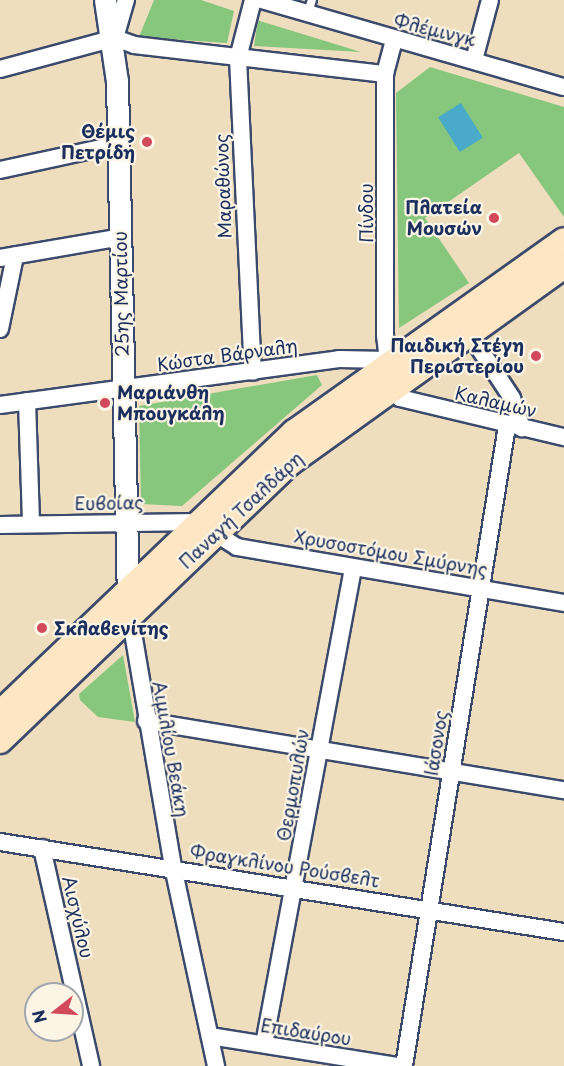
<!DOCTYPE html>
<meta charset="utf-8">
<style>
body{margin:0}
#map{position:relative;width:564px;height:1066px;overflow:hidden;background:#eedebd;font-family:"Playpen Sans",sans-serif}
div>[style]{position:absolute}
.green>*{inset:0;background:#87c67d}
.water>*{inset:0;background:#49aac9;transform-origin:0 0}
.roads{filter:drop-shadow(2px 0 #3b496c) drop-shadow(-2px 0 #3b496c) drop-shadow(0 2px #3b496c) drop-shadow(0 -2px #3b496c)}
.service>*{height:8px;margin:-4px;padding:0 4px;transform-origin:4px;border-radius:4px;background:#fff}
.minor>*{height:16px;margin:-8px;padding:0 8px;transform-origin:8px;border-radius:8px;background:#fff}
.tertiary>*{height:21px;margin:-10.5px;padding:0 10.5px;transform-origin:10.5px;border-radius:10.5px;background:#fff}
.secondary>*{height:24px;margin:-12px;padding:0 12px;transform-origin:12px;border-radius:12px;background:#fce6c4}
.dots>*{width:16px;height:16px;translate:-50% -50%;box-sizing:border-box;border:3px solid #fcf5e5;border-radius:50%}
span{translate:-50% -50%;white-space:nowrap;text-align:center;line-height:1.15;-webkit-text-stroke:4.5px #fcf5e5;paint-order:stroke}
.street-label{font-size:18px;color:#1b2f5e}
.poi-label{font-size:18px;color:#1b2f5e;font-weight:700}
.right{translate:-100% -50%;text-align:right}
.left{translate:0 -50%;text-align:left}
.north{position:absolute;left:24px;top:982px;width:60px;height:60px;box-sizing:border-box;background:#fcf5e5;border:2px solid #a2a6af;border-radius:50%;rotate:253deg;font-size:16px;font-weight:700;line-height:24px;text-align:center;color:#1b2f5e}
.north::after{content:'';display:block;margin:auto;width:21px;height:27px;background:#d1495b;clip-path:polygon(50% 0,100% 100%,50% 72%,0 100%)}
</style>
<div id="map">
<div class="green">
<i style="clip-path:polygon(154px 0,201px 0,234px 11px,227px 43px,139px 37px)"></i>
<i style="clip-path:polygon(258px 21px,260px 21px,361px 52px,254px 46px)"></i>
<i style="clip-path:polygon(430px 67px,564px 107px,564px 217px,519px 153px,425px 218px,469px 283px,399px 328px,396px 93px)"></i>
<i style="clip-path:polygon(317px 375px,322px 385px,182px 506px,141px 504px,139px 406px)"></i>
<i style="clip-path:polygon(123px 655px,135px 722px,98px 717px,80px 700px,79px 694px)"></i>
</div>
<div class="water">
<i style="left:461px;top:103px;width:41px;height:27px;rotate:58deg"></i>
</div>
<div class="roads">
<div class="service">
<i style="left:307px;top:16px;width:17px;rotate:-73deg"></i>
</div>
<div class="minor">
<i style="left:253px;top:0;width:60px;rotate:104.5deg"></i>
<i style="left:238px;top:58px;width:314px;rotate:87.3deg"></i>
<i style="left:262px;top:0;width:314px;rotate:16.1deg"></i>
<i style="left:115px;top:38px;width:20px;rotate:20deg"></i>
<i style="left:134px;top:45px;width:253px;rotate:6.6deg"></i>
<i style="left:115px;top:38px;width:40px;rotate:-74deg"></i>
<i style="left:394px;top:40px;width:35px;rotate:105deg"></i>
<i style="left:385px;top:74px;width:261px;rotate:90deg"></i>
<i style="left:385px;top:335px;width:52px;rotate:83.4deg"></i>
<i style="left:391px;top:387px;width:14px;rotate:51deg"></i>
<i style="left:400px;top:398px;width:169px;rotate:13.4deg"></i>
<i style="left:474px;top:60px;width:62px;rotate:-75.1deg"></i>
<i style="left:0;top:69px;width:119px;rotate:-15.1deg"></i>
<i style="left:0;top:170px;width:122px;rotate:-12.3deg"></i>
<i style="left:0;top:258px;width:123px;rotate:-9.8deg"></i>
<i style="left:464px;top:325px;width:87px;rotate:56.7deg"></i>
<i style="left:512px;top:398px;width:32px;rotate:72deg"></i>
<i style="left:0;top:329px;width:75px;rotate:-78.4deg"></i>
<i style="left:27px;top:401px;width:123px;rotate:88.1deg"></i>
<i style="left:0;top:405px;width:342px;rotate:-7.7deg"></i>
<i style="left:339px;top:359px;width:50px;rotate:1.1deg"></i>
<i style="left:0;top:525px;width:198px;rotate:-0.9deg"></i>
<i style="left:198px;top:522px;width:46px;rotate:32.7deg"></i>
<i style="left:237px;top:547px;width:332px;rotate:9.7deg"></i>
<i style="left:130px;top:615px;width:256px;rotate:80.3deg"></i>
<i style="left:173px;top:867px;width:204px;rotate:77.8deg"></i>
<i style="left:146px;top:721px;width:424px;rotate:9.4deg"></i>
<i style="left:0;top:842px;width:571px;rotate:9.07deg"></i>
<i style="left:42px;top:848px;width:223px;rotate:77.3deg"></i>
<i style="left:210px;top:1036px;width:189px;rotate:9.1deg"></i>
<i style="left:264px;top:1044px;width:485px;rotate:-79.4deg"></i>
<i style="left:404px;top:1066px;width:648px;rotate:-80.86deg"></i>
</div>
<div class="tertiary">
<i style="left:105px;top:0;width:82px;rotate:81.6deg"></i>
<i style="left:117px;top:81px;width:522px;rotate:88.79deg"></i>
</div>
<div class="secondary">
<i style="left:0;top:713px;width:407px;rotate:-43.7deg"></i>
<i style="left:294px;top:432px;width:331px;rotate:-35.4deg"></i>
<i style="left:0;top:741px;width:402px;rotate:-43.8deg"></i>
<i style="left:290px;top:463px;width:337px;rotate:-35.7deg"></i>
</div>
</div>
<div class="dots">
<i style="left:147px;top:142px;background:#d1495b"></i>
<i style="left:494px;top:218px;background:#d1495b"></i>
<i style="left:536px;top:356px;background:#d1495b"></i>
<i style="left:105px;top:403px;background:#d1495b"></i>
<i style="left:42px;top:628px;background:#d1495b"></i>
</div>
<div class="street-label">
<span style="left:435px;top:30px;rotate:14deg">Φλέμινγκ</span>
<span style="left:223px;top:186px;rotate:-92deg">Μαραθώνος</span>
<span style="left:366px;top:213px;rotate:-90deg">Πίνδου</span>
<span style="left:121px;top:294px;rotate:-91deg">25ης Μαρτίου</span>
<span style="left:227px;top:355px;rotate:-8deg">Κώστα Βάρναλη</span>
<span style="left:496px;top:402px;rotate:13deg">Καλαμών</span>
<span style="left:109px;top:503px;rotate:-1deg">Ευβοίας</span>
<span style="left:241px;top:510px;rotate:-43deg">Παναγή Τσαλδάρη</span>
<span style="left:391px;top:553px;rotate:10deg">Χρυσοστόμου Σμύρνης</span>
<span style="left:436px;top:743px;rotate:-81deg">Ιάσονος</span>
<span style="left:171px;top:749px;rotate:80deg">Αιμιλίου Βεάκη</span>
<span style="left:293px;top:785px;rotate:-80deg">Θερμοπυλών</span>
<span style="left:285px;top:866px;rotate:9deg">Φραγκλίνου Ρούσβελτ</span>
<span style="left:78px;top:917px;rotate:77deg">Αισχύλου</span>
<span style="left:306px;top:1032px;rotate:9deg">Επιδαύρου</span>
</div>
<div class="poi-label">
<span class="right" style="left:135px;top:142px">Θέμις<br>Πετρίδη</span>
<span class="right" style="left:482px;top:218px">Πλατεία<br>Μουσών</span>
<span class="right" style="left:524px;top:356px">Παιδική Στέγη<br>Περιστερίου</span>
<span class="left" style="left:117px;top:403px">Μαριάνθη<br>Μπουγκάλη</span>
<span class="left" style="left:54px;top:628px">Σκλαβενίτης</span>
</div>
<div class="north">N</div>
</div>
